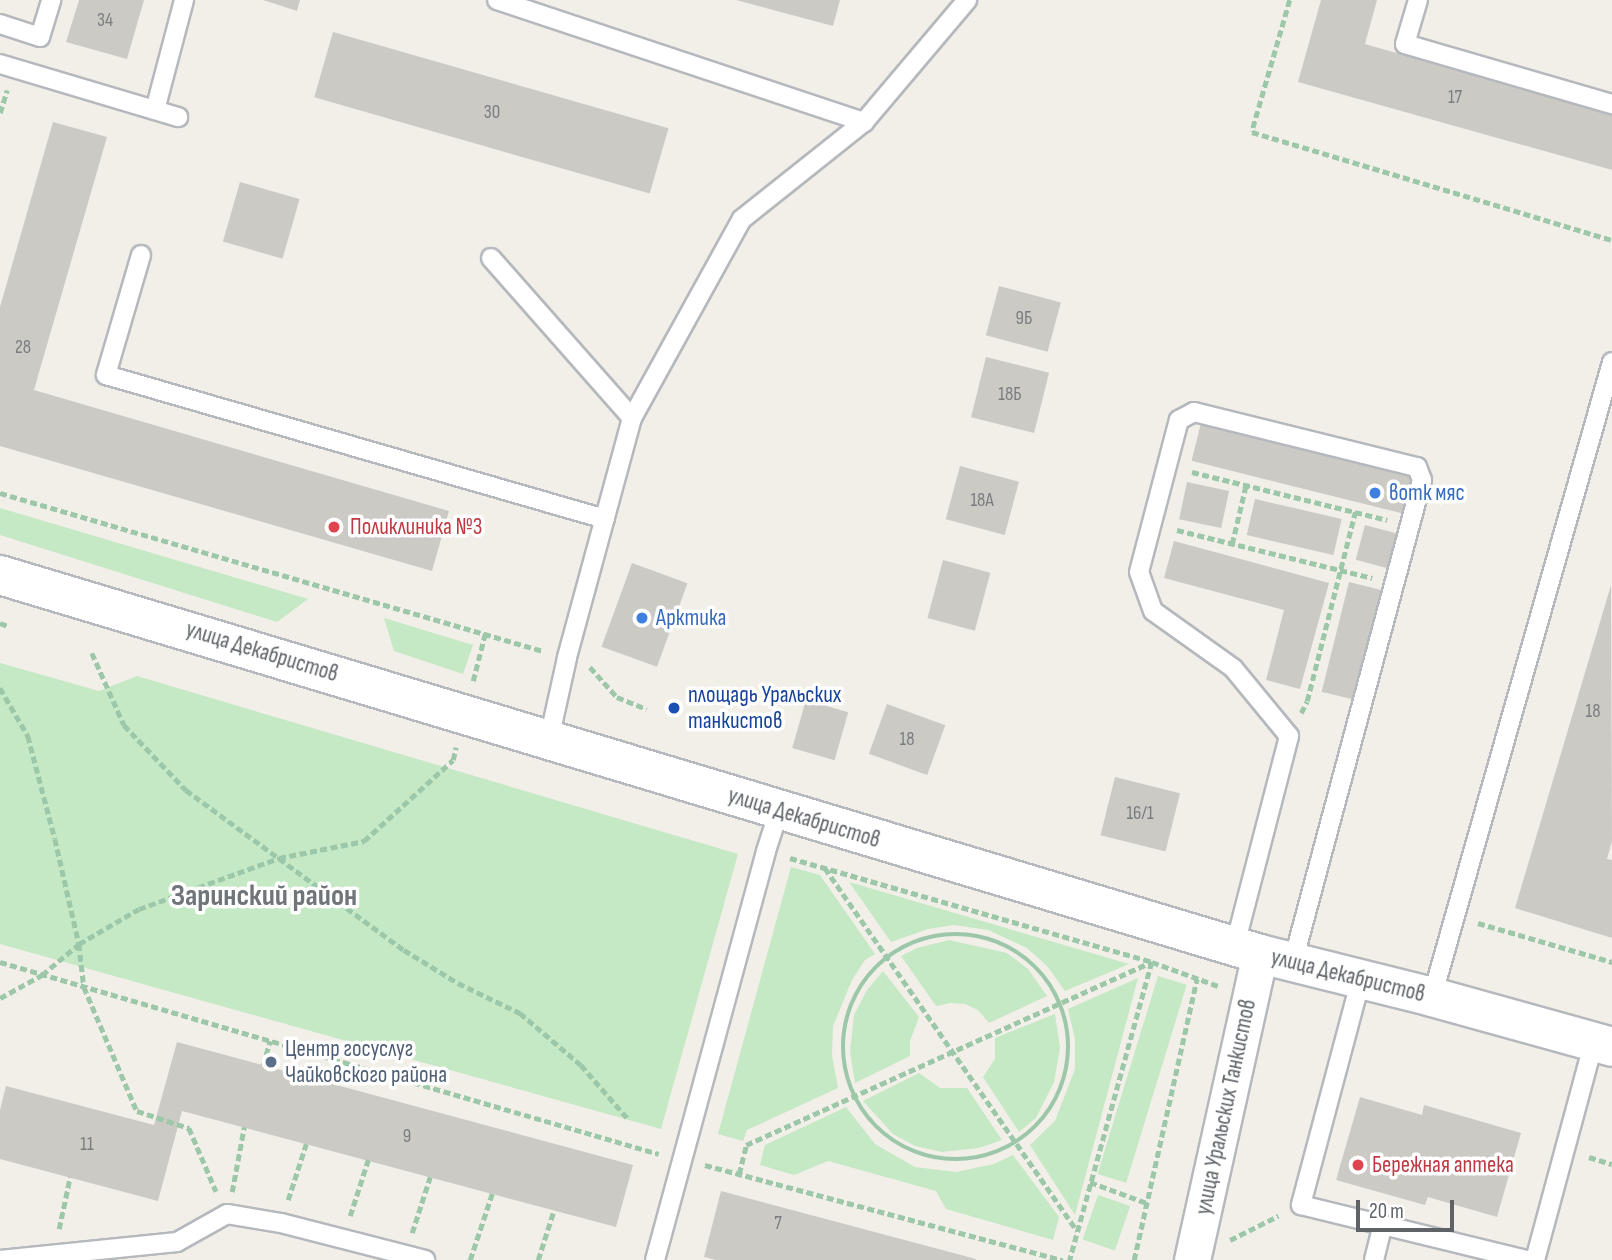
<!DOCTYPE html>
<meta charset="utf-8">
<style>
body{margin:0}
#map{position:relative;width:1612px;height:1260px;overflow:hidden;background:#f1efe8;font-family:"Sofia Sans Condensed",sans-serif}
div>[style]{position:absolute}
.green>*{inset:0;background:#c5e8c5;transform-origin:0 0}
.building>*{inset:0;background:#cccac5;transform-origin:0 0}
.path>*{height:4.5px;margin-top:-2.25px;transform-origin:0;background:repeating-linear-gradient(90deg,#9cc7a9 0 7px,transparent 0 10.5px)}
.path>.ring{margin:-2.25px;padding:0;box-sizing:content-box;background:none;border:4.5px solid #9cc7a9;border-radius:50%}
.roads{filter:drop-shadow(2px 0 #b5b8bc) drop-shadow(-2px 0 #b5b8bc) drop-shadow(0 2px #b5b8bc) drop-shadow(0 -2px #b5b8bc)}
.lane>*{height:18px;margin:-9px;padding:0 9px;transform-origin:9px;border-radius:9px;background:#fff}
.street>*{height:35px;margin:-17.5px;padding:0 17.5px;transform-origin:17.5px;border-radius:17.5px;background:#fff}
.secondary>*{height:38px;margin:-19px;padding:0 19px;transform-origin:19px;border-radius:19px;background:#fff}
.dots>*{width:19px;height:19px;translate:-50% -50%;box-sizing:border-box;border:4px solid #fff;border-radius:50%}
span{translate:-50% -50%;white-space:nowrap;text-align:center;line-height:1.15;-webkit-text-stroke:7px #fff;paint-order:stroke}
.number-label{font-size:19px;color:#7a7d7f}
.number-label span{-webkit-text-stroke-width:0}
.shop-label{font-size:23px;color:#366cbe}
.left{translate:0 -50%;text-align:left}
.health-label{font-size:23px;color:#be3a42}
.street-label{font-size:23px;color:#5f6368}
.transit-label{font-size:23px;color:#164399}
.service-label{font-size:23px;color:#4e5e75}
.district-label{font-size:30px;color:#70757a;font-weight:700}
.scale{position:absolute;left:1356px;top:1200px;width:98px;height:32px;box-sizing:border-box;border:4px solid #5f6368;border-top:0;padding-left:9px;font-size:21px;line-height:24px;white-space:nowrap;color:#5f6368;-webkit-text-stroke:5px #fff;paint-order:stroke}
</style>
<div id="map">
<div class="green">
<i style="clip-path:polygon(0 508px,308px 599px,277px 622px,0 535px)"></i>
<i style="clip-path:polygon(384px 618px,473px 645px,463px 674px,394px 651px)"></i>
<i style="clip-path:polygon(0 663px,99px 691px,137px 676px,738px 854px,661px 1129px,0 944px)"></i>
<i style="clip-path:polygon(791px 867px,820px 875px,875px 954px,865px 960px,852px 980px,833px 1026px,832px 1056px,838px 1088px,747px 1130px,743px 1141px,718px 1134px)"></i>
<i style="clip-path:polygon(849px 882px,1129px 964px,1065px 991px,1047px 966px,1027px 948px,988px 930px,954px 925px,928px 929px,891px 942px)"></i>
<i style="clip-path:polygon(949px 940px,1007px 953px,1028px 969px,1047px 996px,989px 1023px,978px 1010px,965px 1004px,951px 1003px,936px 1006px,901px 956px,917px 948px)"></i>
<i style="clip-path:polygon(883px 971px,919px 1017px,910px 1041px,910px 1056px,855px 1083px,850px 1052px,854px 1015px,867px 990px)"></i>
<i style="left:1158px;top:976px;width:30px;height:207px;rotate:17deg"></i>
<i style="clip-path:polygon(1138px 978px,1075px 1215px,1030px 1145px,1055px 1121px,1075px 1069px,1075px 1039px,1068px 1009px)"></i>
<i style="clip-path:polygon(1055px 1014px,1060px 1048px,1054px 1082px,1036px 1118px,1019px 1132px,983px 1077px,995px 1059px,995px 1038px)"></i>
<i style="clip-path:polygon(919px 1073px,940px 1088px,967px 1088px,1002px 1140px,979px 1148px,942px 1152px,915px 1146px,893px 1134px,863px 1101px)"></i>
<i style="clip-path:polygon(846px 1107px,875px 1144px,915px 1167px,956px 1172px,994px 1164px,1013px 1155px,1059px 1217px,1053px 1240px,946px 1209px,936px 1191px,828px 1161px,794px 1175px,760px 1165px,765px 1145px)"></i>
<i style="left:1098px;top:1195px;width:34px;height:47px;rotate:19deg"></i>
</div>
<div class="building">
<i style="clip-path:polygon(79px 0,144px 0,127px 59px,66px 42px)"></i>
<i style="clip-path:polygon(263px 0,300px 0,297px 11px)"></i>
<i style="clip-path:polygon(736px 0,840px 0,833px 26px)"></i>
<i style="clip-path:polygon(1321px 0,1377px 0,1365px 44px,1612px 114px,1612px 170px,1298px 82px)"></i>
<i style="left:333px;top:32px;width:349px;height:68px;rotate:16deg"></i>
<i style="clip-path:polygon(53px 122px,107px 137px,34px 390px,449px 511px,432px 571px,0 446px,0 307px)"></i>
<i style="left:240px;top:182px;width:62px;height:62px;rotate:16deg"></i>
<i style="left:999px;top:286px;width:64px;height:51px;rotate:15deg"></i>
<i style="left:986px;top:357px;width:65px;height:62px;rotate:14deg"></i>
<i style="left:1201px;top:423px;width:220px;height:39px;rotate:14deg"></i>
<i style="left:960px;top:466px;width:61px;height:55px;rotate:15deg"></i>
<i style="left:1187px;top:482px;width:43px;height:38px;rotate:12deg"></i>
<i style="left:1255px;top:499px;width:89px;height:37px;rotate:13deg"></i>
<i style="left:1365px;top:525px;width:35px;height:36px;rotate:15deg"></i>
<i style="clip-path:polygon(1174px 541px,1329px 583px,1300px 689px,1266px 680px,1284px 610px,1164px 578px)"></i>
<i style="left:943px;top:560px;width:49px;height:60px;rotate:15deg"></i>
<i style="left:632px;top:563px;width:59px;height:89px;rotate:20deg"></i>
<i style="left:1349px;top:582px;width:38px;height:113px;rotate:14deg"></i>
<i style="clip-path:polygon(1611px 585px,1612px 841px,1607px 859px,1612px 860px,1612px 938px,1515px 908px)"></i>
<i style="left:806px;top:700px;width:44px;height:50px;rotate:16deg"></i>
<i style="left:887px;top:704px;width:62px;height:53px;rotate:20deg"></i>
<i style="left:1115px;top:777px;width:67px;height:60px;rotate:14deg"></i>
<i style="clip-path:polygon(177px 1042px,633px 1165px,616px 1227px,182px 1111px,158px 1201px,0 1159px,0 1110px,6px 1086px,154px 1125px)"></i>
<i style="clip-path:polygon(1360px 1097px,1422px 1115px,1424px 1105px,1521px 1133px,1497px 1217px,1428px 1197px,1425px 1205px,1336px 1180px)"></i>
<i style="clip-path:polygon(721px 1191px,976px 1259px,976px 1260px,716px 1260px,704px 1257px)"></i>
</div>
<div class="path">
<i style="left:1290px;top:0;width:137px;rotate:106.1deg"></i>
<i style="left:1252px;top:132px;width:376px;rotate:16.7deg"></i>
<i style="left:0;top:113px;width:24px;rotate:-73deg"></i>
<i style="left:1192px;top:472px;width:201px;rotate:13.8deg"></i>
<i style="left:0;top:493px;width:566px;rotate:16.22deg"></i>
<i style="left:1177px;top:530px;width:201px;rotate:13.8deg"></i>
<i style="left:1232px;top:544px;width:61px;rotate:-76.7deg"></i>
<i style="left:0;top:623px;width:9px;rotate:21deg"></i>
<i style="left:92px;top:653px;width:79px;rotate:66deg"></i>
<i style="left:124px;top:725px;width:90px;rotate:46.4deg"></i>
<i style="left:186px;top:790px;width:270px;rotate:36.3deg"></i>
<i style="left:404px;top:950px;width:63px;rotate:31.4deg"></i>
<i style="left:458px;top:983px;width:69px;rotate:25.8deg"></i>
<i style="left:520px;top:1013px;width:80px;rotate:40.4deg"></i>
<i style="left:581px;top:1065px;width:73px;rotate:48.9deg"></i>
<i style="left:590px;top:667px;width:40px;rotate:48deg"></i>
<i style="left:617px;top:697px;width:32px;rotate:22deg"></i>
<i style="left:473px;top:681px;width:49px;rotate:-75.7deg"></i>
<i style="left:0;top:688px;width:56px;rotate:59.7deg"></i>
<i style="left:28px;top:736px;width:106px;rotate:75.3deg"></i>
<i style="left:55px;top:839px;width:108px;rotate:77.1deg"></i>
<i style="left:79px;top:944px;width:43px;rotate:83.4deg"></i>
<i style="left:84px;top:987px;width:135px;rotate:66.9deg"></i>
<i style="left:137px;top:1111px;width:55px;rotate:18.1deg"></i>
<i style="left:189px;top:1128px;width:69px;rotate:66.8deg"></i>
<i style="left:1301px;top:713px;width:13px;rotate:-63deg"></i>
<i style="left:1307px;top:701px;width:195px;rotate:-75.7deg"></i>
<i style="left:790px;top:858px;width:377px;rotate:16deg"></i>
<i style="left:1152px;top:962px;width:73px;rotate:19.9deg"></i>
<i style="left:825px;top:868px;width:442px;rotate:55.2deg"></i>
<i style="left:1478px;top:923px;width:140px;rotate:16.2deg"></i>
<i class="ring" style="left:843px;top:934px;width:221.5px;height:221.5px"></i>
<i style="left:0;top:962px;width:686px;rotate:16.24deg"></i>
<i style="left:0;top:998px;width:48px;rotate:-28.7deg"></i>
<i style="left:42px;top:975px;width:48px;rotate:-40deg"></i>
<i style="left:79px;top:944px;width:69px;rotate:-30.3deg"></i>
<i style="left:139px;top:909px;width:149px;rotate:-20deg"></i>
<i style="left:279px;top:858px;width:87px;rotate:-11.3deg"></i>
<i style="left:364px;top:841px;width:120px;rotate:-42.3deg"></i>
<i style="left:453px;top:760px;width:13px;rotate:-77deg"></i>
<i style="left:263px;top:1065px;width:25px;rotate:-74deg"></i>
<i style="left:1589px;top:1157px;width:24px;rotate:17deg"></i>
<i style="left:705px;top:1165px;width:370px;rotate:14.9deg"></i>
<i style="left:739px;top:1174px;width:30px;rotate:-76deg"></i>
<i style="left:746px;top:1145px;width:445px;rotate:-24.3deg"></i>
<i style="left:1152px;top:962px;width:309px;rotate:105.4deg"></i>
<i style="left:1090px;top:1182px;width:61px;rotate:20.2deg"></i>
<i style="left:232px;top:1192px;width:66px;rotate:-79.5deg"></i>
<i style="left:288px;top:1200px;width:59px;rotate:-72.2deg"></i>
<i style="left:350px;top:1216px;width:59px;rotate:-72.2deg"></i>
<i style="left:59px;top:1229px;width:53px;rotate:-78.1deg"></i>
<i style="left:412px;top:1233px;width:59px;rotate:-72.2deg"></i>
<i style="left:1230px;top:1240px;width:54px;rotate:-26.6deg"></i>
<i style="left:470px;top:1260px;width:70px;rotate:-71.6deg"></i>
<i style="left:538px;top:1260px;width:52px;rotate:-72.3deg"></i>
<i style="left:1134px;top:1260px;width:288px;rotate:-77.4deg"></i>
</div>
<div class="roads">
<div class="lane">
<i style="left:497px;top:0;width:387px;rotate:18.4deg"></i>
<i style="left:1418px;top:0;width:46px;rotate:106.5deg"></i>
<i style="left:1405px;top:44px;width:216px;rotate:16.2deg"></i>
<i style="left:0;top:24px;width:42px;rotate:18deg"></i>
<i style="left:40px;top:37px;width:39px;rotate:-73deg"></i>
<i style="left:0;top:64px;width:186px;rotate:16.6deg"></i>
<i style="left:155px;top:110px;width:114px;rotate:-75.2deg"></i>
<i style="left:141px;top:255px;width:125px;rotate:106.3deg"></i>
<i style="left:106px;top:375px;width:519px;rotate:16.1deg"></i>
<i style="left:491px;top:258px;width:213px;rotate:48.6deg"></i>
<i style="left:632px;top:418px;width:249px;rotate:105.2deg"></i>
<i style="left:567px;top:658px;width:83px;rotate:102.5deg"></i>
<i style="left:632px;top:418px;width:227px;rotate:-61.1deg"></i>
<i style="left:742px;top:219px;width:156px;rotate:-38.5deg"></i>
<i style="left:864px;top:122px;width:160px;rotate:-49.8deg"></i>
<i style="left:1235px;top:945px;width:216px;rotate:-75.5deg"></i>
<i style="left:1289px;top:736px;width:88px;rotate:-129.5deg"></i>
<i style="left:1233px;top:668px;width:98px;rotate:-144.5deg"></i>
<i style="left:1153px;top:611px;width:41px;rotate:-109.7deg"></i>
<i style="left:1139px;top:572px;width:157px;rotate:-75.3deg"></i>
<i style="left:1179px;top:420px;width:17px;rotate:-28deg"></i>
<i style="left:1194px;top:412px;width:230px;rotate:13.9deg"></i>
<i style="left:1417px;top:467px;width:14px;rotate:69deg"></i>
<i style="left:1422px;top:480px;width:498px;rotate:105deg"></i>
<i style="left:1361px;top:979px;width:234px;rotate:104.9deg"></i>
<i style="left:1301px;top:1205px;width:232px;rotate:13.7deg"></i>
<i style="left:1432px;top:997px;width:660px;rotate:-74.17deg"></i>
<i style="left:0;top:1260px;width:178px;rotate:-5.8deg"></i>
<i style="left:177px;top:1242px;width:57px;rotate:-29.2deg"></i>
<i style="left:227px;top:1214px;width:55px;rotate:9.5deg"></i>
<i style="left:281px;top:1223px;width:149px;rotate:14.4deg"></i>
<i style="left:655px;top:1260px;width:424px;rotate:-74.8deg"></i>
<i style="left:766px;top:851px;width:42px;rotate:-72deg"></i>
<i style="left:1374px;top:1260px;width:36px;rotate:-76deg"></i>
<i style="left:1535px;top:1260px;width:226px;rotate:-74.9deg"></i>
</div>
<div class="street">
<i style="left:1192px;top:1260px;width:313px;rotate:-77.5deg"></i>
</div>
<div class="secondary">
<i style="left:0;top:575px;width:1316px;rotate:16.74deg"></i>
<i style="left:1260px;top:954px;width:177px;rotate:14deg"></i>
<i style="left:1432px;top:997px;width:187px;rotate:15.5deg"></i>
</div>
</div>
<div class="dots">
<i style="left:1375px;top:493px;background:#3f7fe0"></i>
<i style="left:334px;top:527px;background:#e0444e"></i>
<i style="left:642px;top:618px;background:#3f7fe0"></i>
<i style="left:674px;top:708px;background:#1a4fb4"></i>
<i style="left:271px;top:1062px;background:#5c6f8a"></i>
<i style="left:1358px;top:1165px;background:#e0444e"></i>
</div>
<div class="number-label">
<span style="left:105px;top:21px">34</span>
<span style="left:1455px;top:98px">17</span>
<span style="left:492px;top:113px">30</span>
<span style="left:1024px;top:319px">9Б</span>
<span style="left:23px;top:348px">28</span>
<span style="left:1010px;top:395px">18Б</span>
<span style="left:982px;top:501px">18А</span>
<span style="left:1593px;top:712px">18</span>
<span style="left:907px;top:740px">18</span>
<span style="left:1140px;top:814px">16/1</span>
<span style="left:407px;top:1137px">9</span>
<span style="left:87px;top:1145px">11</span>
<span style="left:778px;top:1224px">7</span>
</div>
<div class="shop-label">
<span class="left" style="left:1389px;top:493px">вотк мяс</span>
<span class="left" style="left:656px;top:618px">Арктика</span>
</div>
<div class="health-label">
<span class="left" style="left:350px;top:527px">Поликлиника №3</span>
<span class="left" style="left:1372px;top:1165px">Бережная аптека</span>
</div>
<div class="street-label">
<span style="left:262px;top:652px;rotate:17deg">улица Декабристов</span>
<span style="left:804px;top:818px;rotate:17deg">улица Декабристов</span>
<span style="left:1348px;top:976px;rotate:14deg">улица Декабристов</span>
<span style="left:1226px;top:1107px;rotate:-78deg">улица Уральских Танкистов</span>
</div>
<div class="transit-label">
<span class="left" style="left:688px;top:708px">площадь Уральских<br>танкистов</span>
</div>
<div class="service-label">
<span class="left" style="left:285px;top:1062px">Центр госуслуг<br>Чайковского района</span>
</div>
<div class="district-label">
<span style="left:264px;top:896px">Заринский район</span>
</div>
<div class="scale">20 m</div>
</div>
